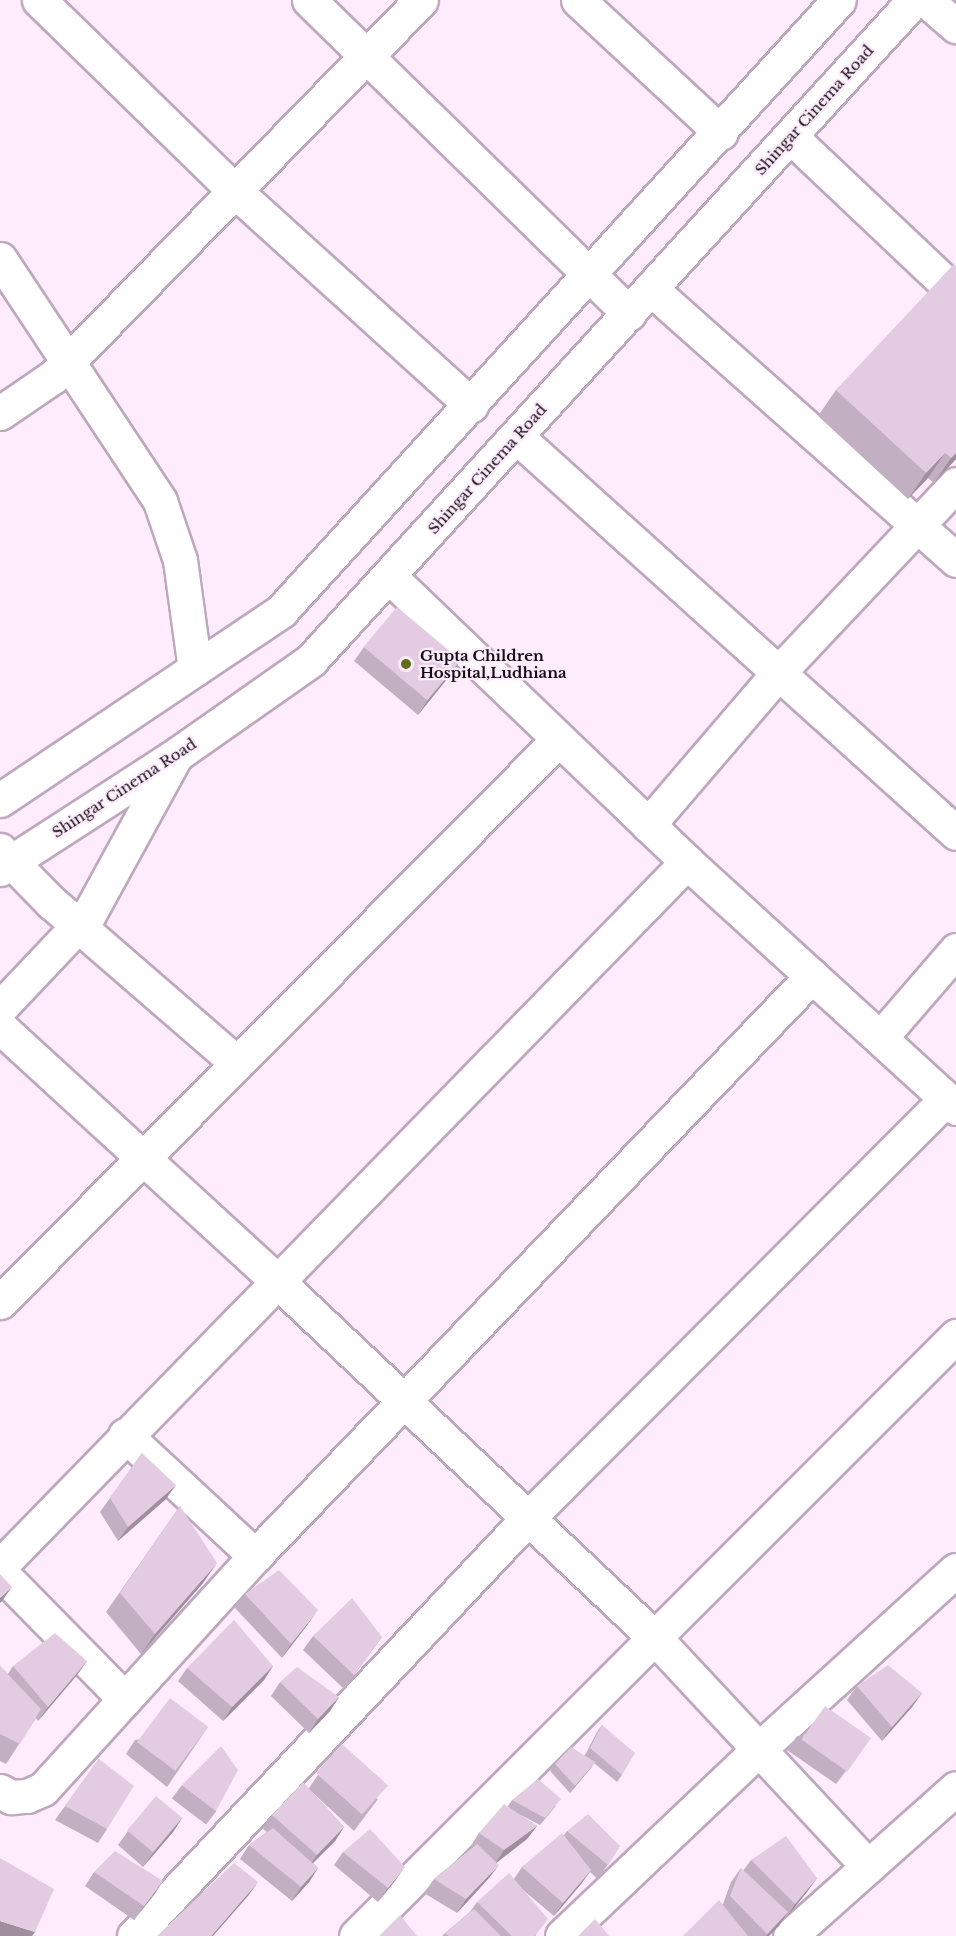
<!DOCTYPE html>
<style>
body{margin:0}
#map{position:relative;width:956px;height:1936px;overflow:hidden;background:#feebfc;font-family:"Libre Baskerville",serif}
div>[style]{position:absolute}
.roads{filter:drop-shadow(2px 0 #bea8bd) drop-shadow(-2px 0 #bea8bd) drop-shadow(0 2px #bea8bd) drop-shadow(0 -2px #bea8bd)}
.minor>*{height:33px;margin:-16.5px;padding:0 16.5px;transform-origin:16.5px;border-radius:16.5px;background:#fff}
.wall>*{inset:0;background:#c3afc2;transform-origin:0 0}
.shaded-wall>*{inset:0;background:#9f8f9e}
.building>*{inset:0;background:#e3cce2;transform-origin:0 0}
.dots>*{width:16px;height:16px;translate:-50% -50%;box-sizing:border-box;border:3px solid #feebfc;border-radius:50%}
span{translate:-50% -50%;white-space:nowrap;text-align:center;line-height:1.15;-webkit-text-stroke:4.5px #feebfc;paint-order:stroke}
.street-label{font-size:15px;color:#150e15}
.poi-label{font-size:15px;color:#150e15;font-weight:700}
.left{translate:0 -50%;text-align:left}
</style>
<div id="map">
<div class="roads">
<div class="minor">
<i style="left:39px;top:0;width:274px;rotate:44.3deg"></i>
<i style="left:235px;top:191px;width:319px;rotate:42.2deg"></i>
<i style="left:309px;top:0;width:448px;rotate:44.4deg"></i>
<i style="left:578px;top:0;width:195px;rotate:42.9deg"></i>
<i style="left:926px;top:0;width:40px;rotate:41deg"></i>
<i style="left:790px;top:136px;width:228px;rotate:43.4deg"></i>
<i style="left:0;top:259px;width:290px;rotate:56.5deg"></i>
<i style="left:160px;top:501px;width:62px;rotate:71.3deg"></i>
<i style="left:180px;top:560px;width:110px;rotate:82.2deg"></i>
<i style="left:651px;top:289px;width:408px;rotate:41.6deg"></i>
<i style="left:0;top:413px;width:65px;rotate:-34.4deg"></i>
<i style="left:54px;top:376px;width:525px;rotate:-45.69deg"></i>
<i style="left:517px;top:437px;width:591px;rotate:42.05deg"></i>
<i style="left:390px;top:577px;width:412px;rotate:43.8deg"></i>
<i style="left:687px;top:862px;width:365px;rotate:42.4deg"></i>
<i style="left:0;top:800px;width:339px;rotate:-33.9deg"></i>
<i style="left:281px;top:611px;width:827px;rotate:-47.6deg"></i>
<i style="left:648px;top:825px;width:201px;rotate:-49.4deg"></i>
<i style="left:779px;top:672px;width:258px;rotate:-46.7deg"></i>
<i style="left:0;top:850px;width:73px;rotate:45.6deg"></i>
<i style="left:51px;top:902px;width:246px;rotate:40.9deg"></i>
<i style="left:0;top:869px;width:210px;rotate:-32.9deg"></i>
<i style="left:176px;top:755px;width:165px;rotate:-35.1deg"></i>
<i style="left:311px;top:660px;width:894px;rotate:-47.58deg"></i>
<i style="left:0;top:1008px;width:129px;rotate:-46.6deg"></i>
<i style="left:89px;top:914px;width:179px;rotate:-61.3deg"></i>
<i style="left:0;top:1027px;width:374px;rotate:42.5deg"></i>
<i style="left:276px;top:1280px;width:523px;rotate:43.37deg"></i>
<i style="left:656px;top:1639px;width:311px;rotate:47deg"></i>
<i style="left:881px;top:1037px;width:115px;rotate:-49.2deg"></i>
<i style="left:0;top:1302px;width:793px;rotate:-45.2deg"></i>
<i style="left:125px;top:1435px;width:178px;rotate:42.9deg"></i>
<i style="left:0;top:1566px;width:984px;rotate:-45.7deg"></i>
<i style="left:0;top:1572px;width:178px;rotate:45.5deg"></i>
<i style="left:0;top:1791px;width:13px;rotate:29deg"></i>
<i style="left:11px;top:1797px;width:16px;rotate:-4deg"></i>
<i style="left:27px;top:1796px;width:17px;rotate:-24deg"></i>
<i style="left:43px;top:1789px;width:315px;rotate:-47.7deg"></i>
<i style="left:255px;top:1556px;width:804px;rotate:-46.16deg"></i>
<i style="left:134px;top:1936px;width:574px;rotate:-46.69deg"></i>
<i style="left:528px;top:1518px;width:592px;rotate:-45.07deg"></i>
<i style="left:356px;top:1936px;width:849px;rotate:-45deg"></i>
<i style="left:562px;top:1936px;width:272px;rotate:-43.5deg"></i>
<i style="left:759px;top:1749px;width:266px;rotate:-42.3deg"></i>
<i style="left:790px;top:1936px;width:222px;rotate:-41.7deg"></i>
</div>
</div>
<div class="wall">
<i style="clip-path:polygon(956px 266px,956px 459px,934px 483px,928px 478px,908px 499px,818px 416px,836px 390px)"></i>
<i style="clip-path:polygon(364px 647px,451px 674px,418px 715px,354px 661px)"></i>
<i style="clip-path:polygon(142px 1453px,166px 1499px,118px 1541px,100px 1512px)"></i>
<i style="clip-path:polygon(180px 1506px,203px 1583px,141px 1654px,106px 1612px)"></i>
<i style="clip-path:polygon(245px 1594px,308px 1624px,282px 1658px,235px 1608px)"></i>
<i style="clip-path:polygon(313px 1636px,382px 1637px,344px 1689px,303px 1650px)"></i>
<i style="clip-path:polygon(87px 1661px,77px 1675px,38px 1721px,36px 1718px,6px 1764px,0 1761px,0 1666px,8px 1674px,13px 1666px)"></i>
<i style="clip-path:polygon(273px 1666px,264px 1680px,223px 1721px,178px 1681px,187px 1668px)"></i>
<i style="clip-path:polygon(280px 1682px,339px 1697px,330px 1711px,309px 1733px,271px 1696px)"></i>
<i style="clip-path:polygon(857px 1686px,922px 1693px,912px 1707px,882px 1741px,847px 1700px)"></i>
<i style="clip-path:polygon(602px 1725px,622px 1775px,617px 1782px,594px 1763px,570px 1793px,550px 1771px,555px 1764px,585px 1755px,597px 1732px)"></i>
<i style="clip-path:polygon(208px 1727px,167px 1787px,126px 1754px,135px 1740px)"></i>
<i style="clip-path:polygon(797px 1736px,871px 1738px,836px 1784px,787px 1750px)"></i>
<i style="clip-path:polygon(99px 1759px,107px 1829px,98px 1843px,55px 1820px)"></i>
<i style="clip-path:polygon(318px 1775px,378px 1799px,354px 1831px,311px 1791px,344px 1827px,335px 1841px,313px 1863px,318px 1868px,309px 1882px,292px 1901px,240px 1859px,249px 1845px,267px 1832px,263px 1829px,272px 1815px,309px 1788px)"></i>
<i style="left:182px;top:1785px;width:43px;height:17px;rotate:37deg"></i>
<i style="clip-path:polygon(512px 1800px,556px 1806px,540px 1825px,519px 1814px,537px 1826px,527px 1839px,497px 1862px,489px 1878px,457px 1913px,424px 1893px,434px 1879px,472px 1848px,470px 1847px,479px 1833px,508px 1806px)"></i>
<i style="clip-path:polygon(182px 1818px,173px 1832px,143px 1867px,118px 1845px,128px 1831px)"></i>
<i style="clip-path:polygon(567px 1831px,620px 1846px,598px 1879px,590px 1872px,581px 1884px,554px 1916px,523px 1890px,536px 1936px,442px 1936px,445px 1933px,470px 1912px,477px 1902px,514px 1879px,522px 1867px,564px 1835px)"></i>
<i style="clip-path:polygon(343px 1852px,395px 1881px,378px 1902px,334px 1865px)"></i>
<i style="clip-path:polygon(751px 1860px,817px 1878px,807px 1892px,769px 1936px,683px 1936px,723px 1904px,731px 1882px,741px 1868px,743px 1871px)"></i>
<i style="clip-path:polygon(94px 1872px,163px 1881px,134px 1920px,85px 1886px)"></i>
</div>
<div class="shaded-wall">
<i style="clip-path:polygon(945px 453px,928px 478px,908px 499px,926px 473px)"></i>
<i style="clip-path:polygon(956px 453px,956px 459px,934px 483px,951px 458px)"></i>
<i style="clip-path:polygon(461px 660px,451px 674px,418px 715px,427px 701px)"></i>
<i style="clip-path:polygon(176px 1485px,166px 1499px,118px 1541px,128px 1527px)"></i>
<i style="clip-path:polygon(217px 1563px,203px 1583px,141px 1654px,155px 1634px)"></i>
<i style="clip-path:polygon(12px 1587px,2px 1601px,0 1603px,0 1598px)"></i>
<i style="clip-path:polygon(318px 1610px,308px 1624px,282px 1658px,291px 1644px)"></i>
<i style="clip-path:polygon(87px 1661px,77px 1675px,38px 1721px,48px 1707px)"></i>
<i style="clip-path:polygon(273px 1666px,264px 1680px,223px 1721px,232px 1707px)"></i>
<i style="clip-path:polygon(922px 1693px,912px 1707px,882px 1741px,892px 1727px)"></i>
<i style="clip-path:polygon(339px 1697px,330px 1711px,309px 1733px,318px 1719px)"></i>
<i style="clip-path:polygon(595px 1762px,590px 1769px,570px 1793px,575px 1786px)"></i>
<i style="clip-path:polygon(182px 1818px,173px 1832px,143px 1867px,153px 1853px)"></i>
<i style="clip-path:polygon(537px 1826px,527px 1839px,495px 1864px,504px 1850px)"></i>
<i style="clip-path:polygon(344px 1827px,335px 1841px,307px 1869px,317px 1855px)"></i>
<i style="clip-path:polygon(499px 1865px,489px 1878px,457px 1913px,466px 1899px)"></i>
<i style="clip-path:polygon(405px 1867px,395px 1881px,378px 1902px,388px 1888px)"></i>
<i style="clip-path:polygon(318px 1868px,309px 1882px,292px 1901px,301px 1887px)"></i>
<i style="clip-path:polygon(591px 1870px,581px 1884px,554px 1916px,563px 1903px)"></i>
<i style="clip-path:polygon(817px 1878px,807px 1892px,786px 1918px,795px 1904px)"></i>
<i style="clip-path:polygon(163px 1881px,154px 1895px,134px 1920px,144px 1906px)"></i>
<i style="clip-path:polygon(258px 1882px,248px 1896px,213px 1936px,211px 1936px)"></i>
<i style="clip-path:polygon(788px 1912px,779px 1926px,769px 1936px,766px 1936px)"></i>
<i style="clip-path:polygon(0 1921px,35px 1932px,32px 1936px,0 1936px)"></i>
</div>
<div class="building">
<i style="clip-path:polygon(954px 264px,956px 266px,956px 453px,951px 458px,945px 453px,926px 473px,836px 390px)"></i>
<i style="left:397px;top:607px;width:83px;height:52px;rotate:40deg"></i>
<i style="clip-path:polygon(142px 1453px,176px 1485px,128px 1527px,110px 1498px)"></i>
<i style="clip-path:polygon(180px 1506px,217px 1563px,155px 1634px,120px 1593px)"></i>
<i style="clip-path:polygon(279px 1570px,318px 1610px,291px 1644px,245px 1594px)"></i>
<i style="clip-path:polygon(0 1574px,12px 1587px,0 1598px)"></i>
<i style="clip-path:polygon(352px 1598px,382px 1637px,354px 1675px,313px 1636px)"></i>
<i style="clip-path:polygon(234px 1620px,273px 1666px,232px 1707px,187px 1668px)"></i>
<i style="clip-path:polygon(55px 1633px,87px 1661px,48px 1707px,13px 1666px)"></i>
<i style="clip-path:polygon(888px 1665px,922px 1693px,892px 1727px,857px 1686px)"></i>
<i style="clip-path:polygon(0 1666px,41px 1709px,20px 1744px,0 1734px)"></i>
<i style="clip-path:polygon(297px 1667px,339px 1697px,318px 1719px,280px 1682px)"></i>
<i style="left:170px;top:1698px;width:48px;height:55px;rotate:37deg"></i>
<i style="left:825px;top:1706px;width:56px;height:41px;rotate:35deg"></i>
<i style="clip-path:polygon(602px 1725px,635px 1753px,622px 1775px,590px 1748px)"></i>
<i style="left:342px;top:1744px;width:62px;height:39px;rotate:42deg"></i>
<i style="clip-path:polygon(221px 1746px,238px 1770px,216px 1811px,182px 1785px)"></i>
<i style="clip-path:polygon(571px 1747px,595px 1762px,575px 1786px,555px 1764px)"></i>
<i style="clip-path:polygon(99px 1759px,134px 1786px,107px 1829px,65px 1806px)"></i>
<i style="clip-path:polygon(538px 1779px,561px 1799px,545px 1818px,512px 1800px)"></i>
<i style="clip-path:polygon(303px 1782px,344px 1827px,317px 1855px,272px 1815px)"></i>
<i style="left:156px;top:1796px;width:34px;height:45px;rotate:40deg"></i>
<i style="clip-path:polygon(504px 1804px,537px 1826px,504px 1850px,479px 1833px)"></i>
<i style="clip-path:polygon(588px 1814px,620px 1846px,608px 1865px,567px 1831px)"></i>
<i style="clip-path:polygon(273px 1828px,318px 1868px,301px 1887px,249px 1845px)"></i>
<i style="clip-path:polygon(370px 1829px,405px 1867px,388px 1888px,343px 1852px)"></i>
<i style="clip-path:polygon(562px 1833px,591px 1870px,563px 1903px,522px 1867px)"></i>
<i style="clip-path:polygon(786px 1836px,817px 1878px,795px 1904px,751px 1860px)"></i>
<i style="clip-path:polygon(477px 1844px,499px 1865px,466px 1899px,434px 1879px)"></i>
<i style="clip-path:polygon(115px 1851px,163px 1881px,144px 1906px,94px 1872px)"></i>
<i style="clip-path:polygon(0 1858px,54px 1889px,35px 1932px,0 1921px)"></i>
<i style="clip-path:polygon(234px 1863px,258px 1882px,211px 1936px,157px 1936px)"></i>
<i style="clip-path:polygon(741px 1868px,788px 1912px,767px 1934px,730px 1896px)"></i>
<i style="clip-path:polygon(509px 1873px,548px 1919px,535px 1936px,512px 1936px,477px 1902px)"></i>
<i style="clip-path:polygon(719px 1900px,748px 1936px,683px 1936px)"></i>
<i style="clip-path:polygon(474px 1909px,501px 1936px,449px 1936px,445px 1933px)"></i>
<i style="clip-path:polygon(400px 1915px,417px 1936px,379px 1936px)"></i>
<i style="clip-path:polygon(595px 1919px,609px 1936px,578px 1936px)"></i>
</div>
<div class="dots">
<i style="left:406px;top:664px;background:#616e17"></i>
</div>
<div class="street-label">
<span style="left:814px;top:110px;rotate:-48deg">Shingar Cinema Road</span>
<span style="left:487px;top:469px;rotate:-48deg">Shingar Cinema Road</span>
<span style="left:124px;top:788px;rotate:-33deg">Shingar Cinema Road</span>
</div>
<div class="poi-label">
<span class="left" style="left:420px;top:664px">Gupta Children<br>Hospital,Ludhiana</span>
</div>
</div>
